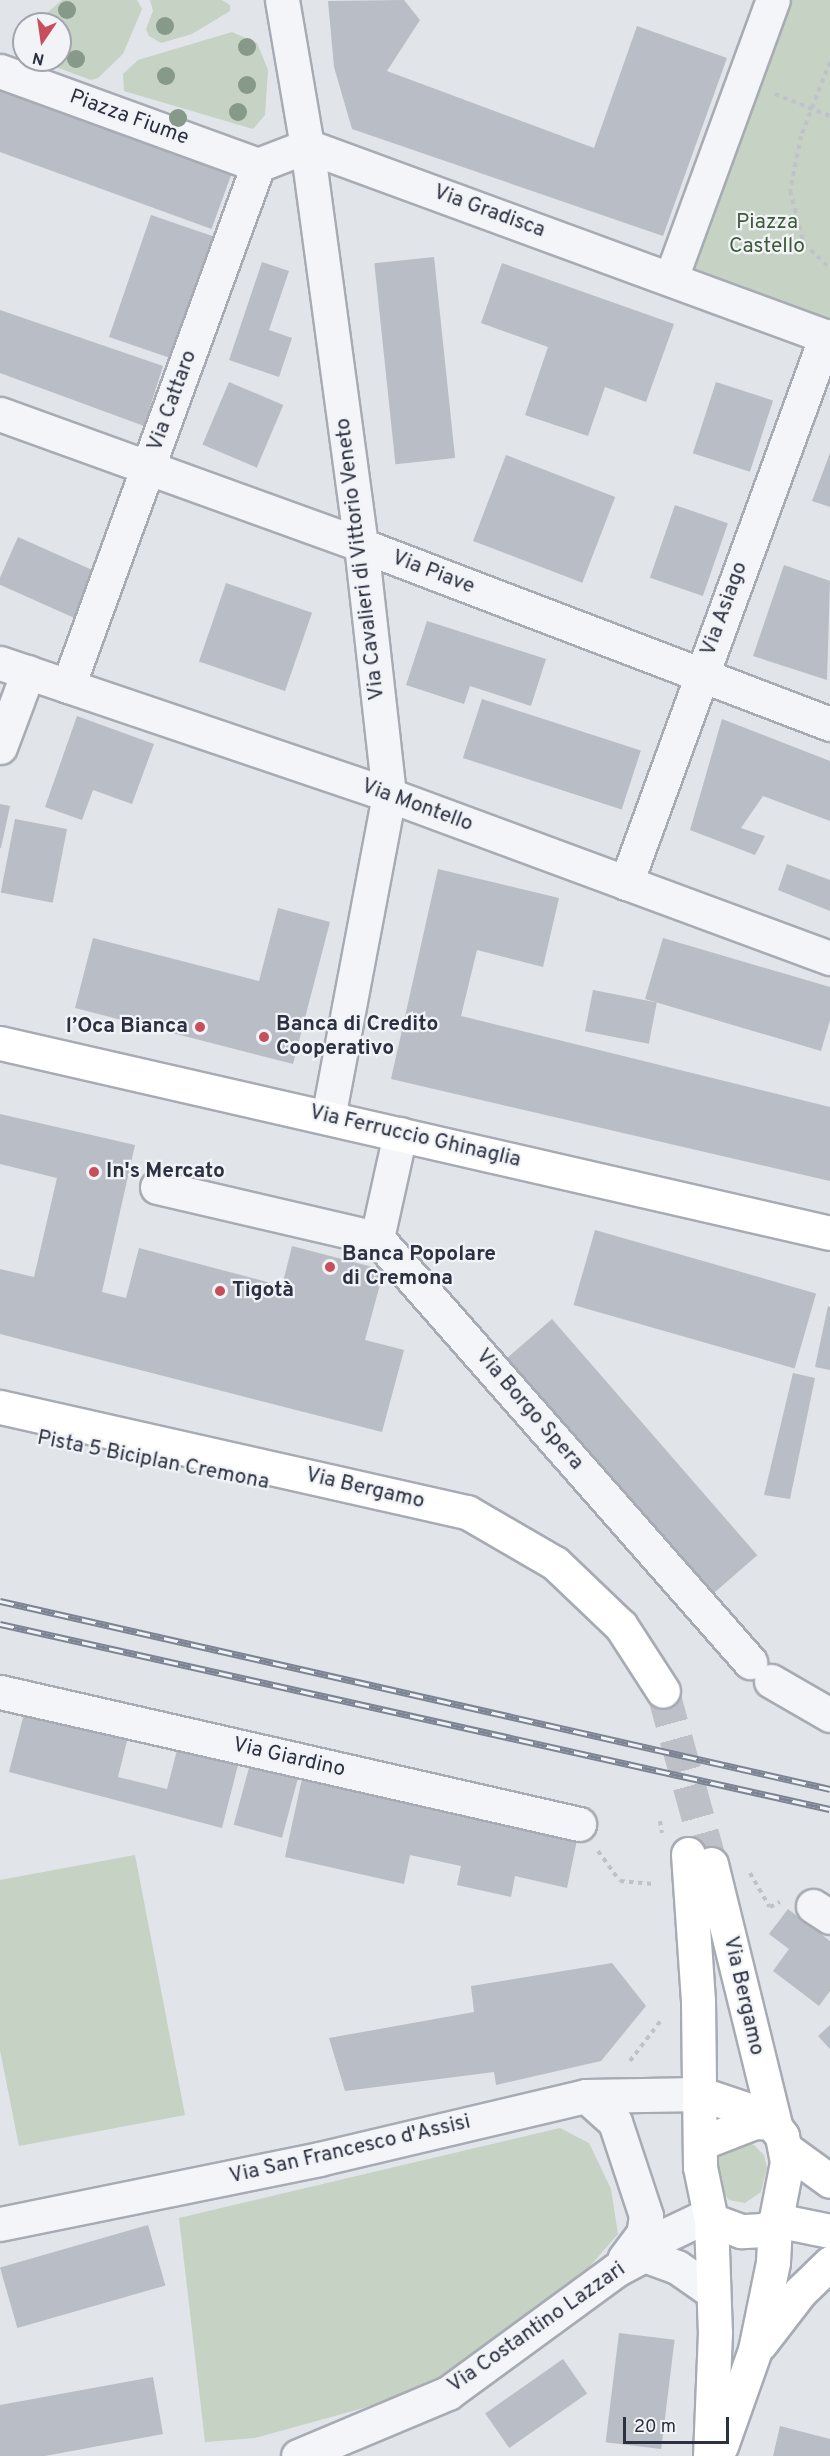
<!DOCTYPE html>
<meta charset="utf-8">
<style>
body{margin:0}
#map{position:relative;width:830px;height:2456px;overflow:hidden;background:#e1e4e9;font-family:Overpass,sans-serif}
div>[style]{position:absolute}
.green>*{inset:0;background:#c6d2c3}
.building>*{inset:0;background:#b9bdc6;transform-origin:0 0}
.major-tunnel>*{height:33px;margin-top:-16.5px;transform-origin:0;background:repeating-linear-gradient(90deg,#bdc0c7 0 33px,transparent 0 49px)}
.path>*{height:4px;margin-top:-2px;transform-origin:0;background:repeating-linear-gradient(90deg,#c0c2c8 0 4.5px,transparent 0 9px)}
.roads{filter:drop-shadow(2px 0 #a7abb3) drop-shadow(-2px 0 #a7abb3) drop-shadow(0 2px #a7abb3) drop-shadow(0 -2px #a7abb3)}
.minor>*{height:33px;margin:-16.5px;padding:0 16.5px;transform-origin:16.5px;border-radius:16.5px;background:#f4f5f8}
.major>*{height:33px;margin:-16.5px;padding:0 16.5px;transform-origin:16.5px;border-radius:16.5px;background:#fff}
.rail>*{height:7px;margin-top:-3.5px;transform-origin:0;background:repeating-linear-gradient(90deg,#f1f3f7 0 14px,#7c8392 0 28px);box-sizing:border-box;border-block:2px solid #7c8392}
.trees>*{width:18px;height:18px;margin:-9px;border-radius:50%;background:#879988}
.dots>*{width:16px;height:16px;translate:-50% -50%;box-sizing:border-box;border:3px solid #f1f3f7;border-radius:50%}
span{translate:-50% -50%;white-space:nowrap;text-align:center;line-height:1.15;-webkit-text-stroke:4.5px #f1f3f7;paint-order:stroke}
.street-label{font-size:21px;color:#2b3140}
.park-label{font-size:21px;color:#3e5b39}
.poi-label{font-size:21px;color:#2b3140;font-weight:700}
.left{translate:0 -50%;text-align:left}
.right{translate:-100% -50%;text-align:right}
.north{position:absolute;left:12px;top:12px;width:60px;height:60px;box-sizing:border-box;background:#f1f3f7;border:2px solid #a2a5ae;border-radius:50%;rotate:193deg;font-size:16px;font-weight:700;line-height:24px;text-align:center;color:#2b3140}
.north::after{content:'';display:block;margin:auto;width:21px;height:27px;background:#c64f5b;clip-path:polygon(50% 0,100% 100%,50% 72%,0 100%)}
.scale{position:absolute;left:623px;top:2417px;width:106px;height:27px;box-sizing:border-box;border:3px solid #2b3140;border-top:0;padding-left:8px;font-size:18px;line-height:21px;white-space:nowrap;color:#2b3140;-webkit-text-stroke:4px #f1f3f7;paint-order:stroke}
</style>
<div id="map">
<div class="green">
<i style="clip-path:polygon(62px 0,137px 0,142px 9px,123px 54px,98px 78px,91px 80px,37px 60px,60px 60px,60px 24px,34px 24px)"></i>
<i style="clip-path:polygon(150px 0,222px 0,230px 5px,230px 11px,192px 34px,161px 43px,149px 36px,146px 29px,153px 11px)"></i>
<i style="clip-path:polygon(787px 0,830px 0,830px 325px,687px 272px)"></i>
<i style="clip-path:polygon(232px 32px,257px 43px,268px 70px,265px 115px,253px 129px,124px 91px,123px 74px,138px 60px)"></i>
<i style="clip-path:polygon(135px 1855px,185px 2115px,19px 2146px,0 2050px,0 1880px)"></i>
<i style="clip-path:polygon(560px 2128px,589px 2143px,611px 2189px,618px 2234px,557px 2304px,414px 2394px,255px 2438px,205px 2442px,179px 2218px)"></i>
<i style="clip-path:polygon(739px 2139px,754px 2145px,764px 2155px,767px 2168px,761px 2192px,745px 2203px,729px 2200px,715px 2181px,716px 2155px,725px 2144px)"></i>
</div>
<div class="building">
<i style="clip-path:polygon(404px 0,420px 20px,387px 71px,594px 148px,637px 26px,727px 58px,663px 236px,352px 129px,334px 67px,328px 1px)"></i>
<i style="left:0;top:85px;width:248px;height:63px;rotate:20deg"></i>
<i style="left:151px;top:215px;width:67px;height:129px;rotate:19deg"></i>
<i style="left:434px;top:257px;width:202px;height:60px;rotate:84deg"></i>
<i style="clip-path:polygon(262px 262px,289px 271px,269px 330px,292px 338px,279px 377px,229px 360px)"></i>
<i style="clip-path:polygon(502px 263px,674px 324px,646px 402px,605px 387px,588px 436px,525px 415px,548px 347px,481px 323px)"></i>
<i style="clip-path:polygon(0 310px,163px 366px,144px 426px,0 373px)"></i>
<i style="left:229px;top:382px;width:59px;height:68px;rotate:23deg"></i>
<i style="left:716px;top:382px;width:60px;height:75px;rotate:18deg"></i>
<i style="clip-path:polygon(830px 453px,830px 507px,812px 501px)"></i>
<i style="left:506px;top:455px;width:117px;height:92px;rotate:21deg"></i>
<i style="left:675px;top:505px;width:56px;height:77px;rotate:19deg"></i>
<i style="left:18px;top:537px;width:85px;height:51px;rotate:24deg"></i>
<i style="clip-path:polygon(784px 565px,830px 581px,827px 680px,753px 656px)"></i>
<i style="left:226px;top:583px;width:91px;height:83px;rotate:19deg"></i>
<i style="clip-path:polygon(427px 621px,546px 659px,531px 706px,470px 686px,464px 704px,406px 685px)"></i>
<i style="left:482px;top:699px;width:167px;height:62px;rotate:18deg"></i>
<i style="clip-path:polygon(77px 716px,154px 744px,132px 804px,93px 790px,82px 820px,45px 807px)"></i>
<i style="clip-path:polygon(722px 719px,830px 761px,830px 821px,763px 796px,741px 828px,765px 836px,755px 855px,690px 830px)"></i>
<i style="clip-path:polygon(0 804px,10px 806px,1px 848px,0 848px)"></i>
<i style="left:15px;top:819px;width:53px;height:75px;rotate:11deg"></i>
<i style="clip-path:polygon(787px 864px,830px 880px,830px 911px,778px 890px)"></i>
<i style="clip-path:polygon(438px 869px,559px 898px,543px 967px,477px 950px,461px 1016px,830px 1107px,830px 1181px,391px 1079px)"></i>
<i style="clip-path:polygon(278px 908px,330px 922px,293px 1064px,75px 1008px,93px 938px,259px 981px)"></i>
<i style="clip-path:polygon(663px 938px,830px 987px,830px 1020px,821px 1051px,645px 999px)"></i>
<i style="left:593px;top:990px;width:65px;height:42px;rotate:11deg"></i>
<i style="clip-path:polygon(0 1114px,135px 1145px,102px 1292px,126px 1298px,139px 1248px,282px 1286px,292px 1246px,384px 1270px,365px 1340px,404px 1350px,382px 1432px,0 1334px,0 1269px,34px 1277px,57px 1178px,0 1164px)"></i>
<i style="left:595px;top:1230px;width:230px;height:78px;rotate:16deg"></i>
<i style="clip-path:polygon(828px 1306px,830px 1307px,830px 1370px,815px 1367px)"></i>
<i style="left:552px;top:1319px;width:313px;height:61px;rotate:49deg"></i>
<i style="clip-path:polygon(793px 1373px,815px 1378px,790px 1499px,764px 1495px)"></i>
<i style="clip-path:polygon(27px 1702px,130px 1729px,118px 1777px,167px 1789px,178px 1746px,239px 1761px,222px 1828px,9px 1772px)"></i>
<i style="left:250px;top:1764px;width:50px;height:63px;rotate:15deg"></i>
<i style="clip-path:polygon(303px 1774px,578px 1835px,567px 1888px,515px 1876px,511px 1897px,457px 1885px,461px 1866px,410px 1855px,404px 1884px,285px 1857px)"></i>
<i style="clip-path:polygon(788px 1909px,830px 1941px,830px 1991px,819px 2006px,773px 1971px,789px 1949px,769px 1934px)"></i>
<i style="clip-path:polygon(612px 1963px,646px 2006px,601px 2061px,496px 2085px,494px 2072px,345px 2091px,329px 2038px,474px 2012px,471px 1986px)"></i>
<i style="clip-path:polygon(830px 2025px,830px 2049px,818px 2036px)"></i>
<i style="left:148px;top:2225px;width:63px;height:154px;rotate:74deg"></i>
<i style="left:619px;top:2333px;width:56px;height:110px;rotate:7deg"></i>
<i style="left:563px;top:2359px;width:42px;height:95px;rotate:55deg"></i>
<i style="clip-path:polygon(153px 2377px,163px 2434px,45px 2456px,0 2456px,0 2405px)"></i>
<i style="clip-path:polygon(780px 2426px,830px 2439px,830px 2456px,773px 2456px)"></i>
</div>
<div class="major-tunnel">
<i style="left:663px;top:1691px;width:180px;rotate:74.5deg"></i>
</div>
<div class="path">
<i style="left:830px;top:62px;width:79px;rotate:111.4deg"></i>
<i style="left:801px;top:136px;width:56px;rotate:101.3deg"></i>
<i style="left:790px;top:191px;width:55px;rotate:75.2deg"></i>
<i style="left:804px;top:244px;width:35px;rotate:43deg"></i>
<i style="left:775px;top:94px;width:59px;rotate:21.8deg"></i>
<i style="left:660px;top:1821px;width:12px;rotate:81deg"></i>
<i style="left:598px;top:1851px;width:37px;rotate:54deg"></i>
<i style="left:620px;top:1881px;width:36px;rotate:5deg"></i>
<i style="left:750px;top:1873px;width:39px;rotate:60deg"></i>
<i style="left:770px;top:1907px;width:11px;rotate:-27deg"></i>
<i style="left:630px;top:2061px;width:53px;rotate:-52.7deg"></i>
</div>
<div class="roads">
<div class="minor">
<i style="left:282px;top:0;width:148px;rotate:80.3deg"></i>
<i style="left:307px;top:146px;width:403px;rotate:82.3deg"></i>
<i style="left:361px;top:545px;width:252px;rotate:83.6deg"></i>
<i style="left:389px;top:795px;width:328px;rotate:100.7deg"></i>
<i style="left:0;top:71px;width:275px;rotate:20deg"></i>
<i style="left:671px;top:278px;width:296px;rotate:-69.9deg"></i>
<i style="left:0;top:414px;width:384px;rotate:19.9deg"></i>
<i style="left:361px;top:545px;width:502px;rotate:20.89deg"></i>
<i style="left:0;top:663px;width:411px;rotate:18.7deg"></i>
<i style="left:389px;top:795px;width:470px;rotate:20.3deg"></i>
<i style="left:68px;top:686px;width:555px;rotate:-69.96deg"></i>
<i style="left:258px;top:165px;width:53px;rotate:-21.2deg"></i>
<i style="left:307px;top:146px;width:557px;rotate:20.16deg"></i>
<i style="left:0;top:747px;width:80px;rotate:-69.5deg"></i>
<i style="left:626px;top:883px;width:582px;rotate:-69.92deg"></i>
<i style="left:400px;top:1134px;width:107px;rotate:102.5deg"></i>
<i style="left:377px;top:1238px;width:565px;rotate:48.66deg"></i>
<i style="left:157px;top:1187px;width:226px;rotate:13.1deg"></i>
<i style="left:771px;top:1681px;width:68px;rotate:30deg"></i>
<i style="left:0;top:1692px;width:594px;rotate:12.84deg"></i>
<i style="left:813px;top:1906px;width:20px;rotate:33deg"></i>
<i style="left:586px;top:2096px;width:39px;rotate:42deg"></i>
<i style="left:615px;top:2122px;width:99px;rotate:71.7deg"></i>
<i style="left:646px;top:2216px;width:18px;rotate:99deg"></i>
<i style="left:643px;top:2234px;width:31px;rotate:127deg"></i>
<i style="left:0;top:2224px;width:326px;rotate:-11.5deg"></i>
<i style="left:319px;top:2159px;width:274px;rotate:-13.3deg"></i>
<i style="left:586px;top:2096px;width:115px;rotate:-1deg"></i>
<i style="left:644px;top:2255px;width:35px;rotate:20deg"></i>
<i style="left:677px;top:2267px;width:44px;rotate:34.8deg"></i>
<i style="left:298px;top:2456px;width:163px;rotate:-22.8deg"></i>
<i style="left:448px;top:2393px;width:208px;rotate:-36.2deg"></i>
<i style="left:616px;top:2270px;width:32px;rotate:-28deg"></i>
<i style="left:644px;top:2255px;width:23px;rotate:-47deg"></i>
<i style="left:660px;top:2238px;width:53px;rotate:-25.6deg"></i>
</div>
<div class="major">
<i style="left:0;top:1043px;width:851px;rotate:12.89deg"></i>
<i style="left:0;top:1407px;width:479px;rotate:12.7deg"></i>
<i style="left:467px;top:1512px;width:102px;rotate:30.1deg"></i>
<i style="left:555px;top:1563px;width:91px;rotate:43.7deg"></i>
<i style="left:621px;top:1626px;width:77px;rotate:57.1deg"></i>
<i style="left:688px;top:1854px;width:147px;rotate:86.1deg"></i>
<i style="left:698px;top:2001px;width:166px;rotate:89.3deg"></i>
<i style="left:700px;top:2167px;width:54px;rotate:78.3deg"></i>
<i style="left:711px;top:2220px;width:112px;rotate:88deg"></i>
<i style="left:715px;top:2332px;width:124px;rotate:92.3deg"></i>
<i style="left:711px;top:1864px;width:272px;rotate:76.2deg"></i>
<i style="left:701px;top:2094px;width:54px;rotate:18.4deg"></i>
<i style="left:752px;top:2111px;width:23px;rotate:31deg"></i>
<i style="left:772px;top:2123px;width:16px;rotate:52deg"></i>
<i style="left:782px;top:2136px;width:26px;rotate:79deg"></i>
<i style="left:787px;top:2162px;width:63px;rotate:101deg"></i>
<i style="left:775px;top:2224px;width:13px;rotate:153deg"></i>
<i style="left:763px;top:2230px;width:22px;rotate:177deg"></i>
<i style="left:741px;top:2231px;width:32px;rotate:-160deg"></i>
<i style="left:701px;top:2143px;width:58px;rotate:-21.3deg"></i>
<i style="left:755px;top:2122px;width:17px;rotate:3deg"></i>
<i style="left:786px;top:2149px;width:54px;rotate:36deg"></i>
<i style="left:776px;top:2220px;width:55px;rotate:11.5deg"></i>
<i style="left:760px;top:2344px;width:66px;rotate:-52.4deg"></i>
<i style="left:800px;top:2292px;width:42px;rotate:-44deg"></i>
<i style="left:721px;top:2446px;width:102px;rotate:-70.5deg"></i>
<i style="left:755px;top:2350px;width:90px;rotate:-78.4deg"></i>
<i style="left:773px;top:2262px;width:38px;rotate:-87deg"></i>
</div>
</div>
<div class="rail">
<i style="left:0;top:1601px;width:851px;rotate:12.76deg"></i>
<i style="left:0;top:1624px;width:850px;rotate:12.57deg"></i>
</div>
<div class="trees">
<i style="left:67px;top:10px"></i>
<i style="left:165px;top:26px"></i>
<i style="left:247px;top:47px"></i>
<i style="left:76px;top:59px"></i>
<i style="left:166px;top:76px"></i>
<i style="left:247px;top:85px"></i>
<i style="left:238px;top:112px"></i>
<i style="left:178px;top:118px"></i>
</div>
<div class="dots">
<i style="left:200px;top:1027px;background:#c64f5b"></i>
<i style="left:264px;top:1037px;background:#c64f5b"></i>
<i style="left:94px;top:1172px;background:#c64f5b"></i>
<i style="left:330px;top:1267px;background:#c64f5b"></i>
<i style="left:220px;top:1291px;background:#c64f5b"></i>
</div>
<div class="street-label">
<span style="left:129px;top:118px;rotate:20deg">Piazza Fiume</span>
<span style="left:489px;top:212px;rotate:20deg">Via Gradisca</span>
<span style="left:173px;top:401px;rotate:-70deg">Via Cattaro</span>
<span style="left:361px;top:559px;rotate:-97deg">Via Cavalieri di Vittorio Veneto</span>
<span style="left:433px;top:573px;rotate:21deg">Via Piave</span>
<span style="left:725px;top:609px;rotate:-70deg">Via Asiago</span>
<span style="left:417px;top:806px;rotate:20deg">Via Montello</span>
<span style="left:415px;top:1137px;rotate:13deg">Via Ferruccio Ghinaglia</span>
<span style="left:529px;top:1410px;rotate:49deg">Via Borgo Spera</span>
<span style="left:153px;top:1461px;rotate:11deg">Pista 5 Biciplan Cremona</span>
<span style="left:365px;top:1489px;rotate:13deg">Via Bergamo</span>
<span style="left:289px;top:1758px;rotate:13deg">Via Giardino</span>
<span style="left:743px;top:1996px;rotate:77deg">Via Bergamo</span>
<span style="left:350px;top:2150px;rotate:-13deg">Via San Francesco d'Assisi</span>
<span style="left:537px;top:2328px;rotate:-35deg">Via Costantino Lazzari</span>
</div>
<div class="park-label">
<span style="left:767px;top:235px">Piazza<br>Castello</span>
</div>
<div class="poi-label">
<span class="left" style="left:276px;top:1037px">Banca di Credito<br>Cooperativo</span>
<span class="right" style="left:188px;top:1027px">l’Oca Bianca</span>
<span class="left" style="left:106px;top:1172px">In's Mercato</span>
<span class="left" style="left:342px;top:1267px">Banca Popolare<br>di Cremona</span>
<span class="left" style="left:232px;top:1291px">Tigotà</span>
</div>
<div class="north">N</div>
<div class="scale">20 m</div>
</div>
